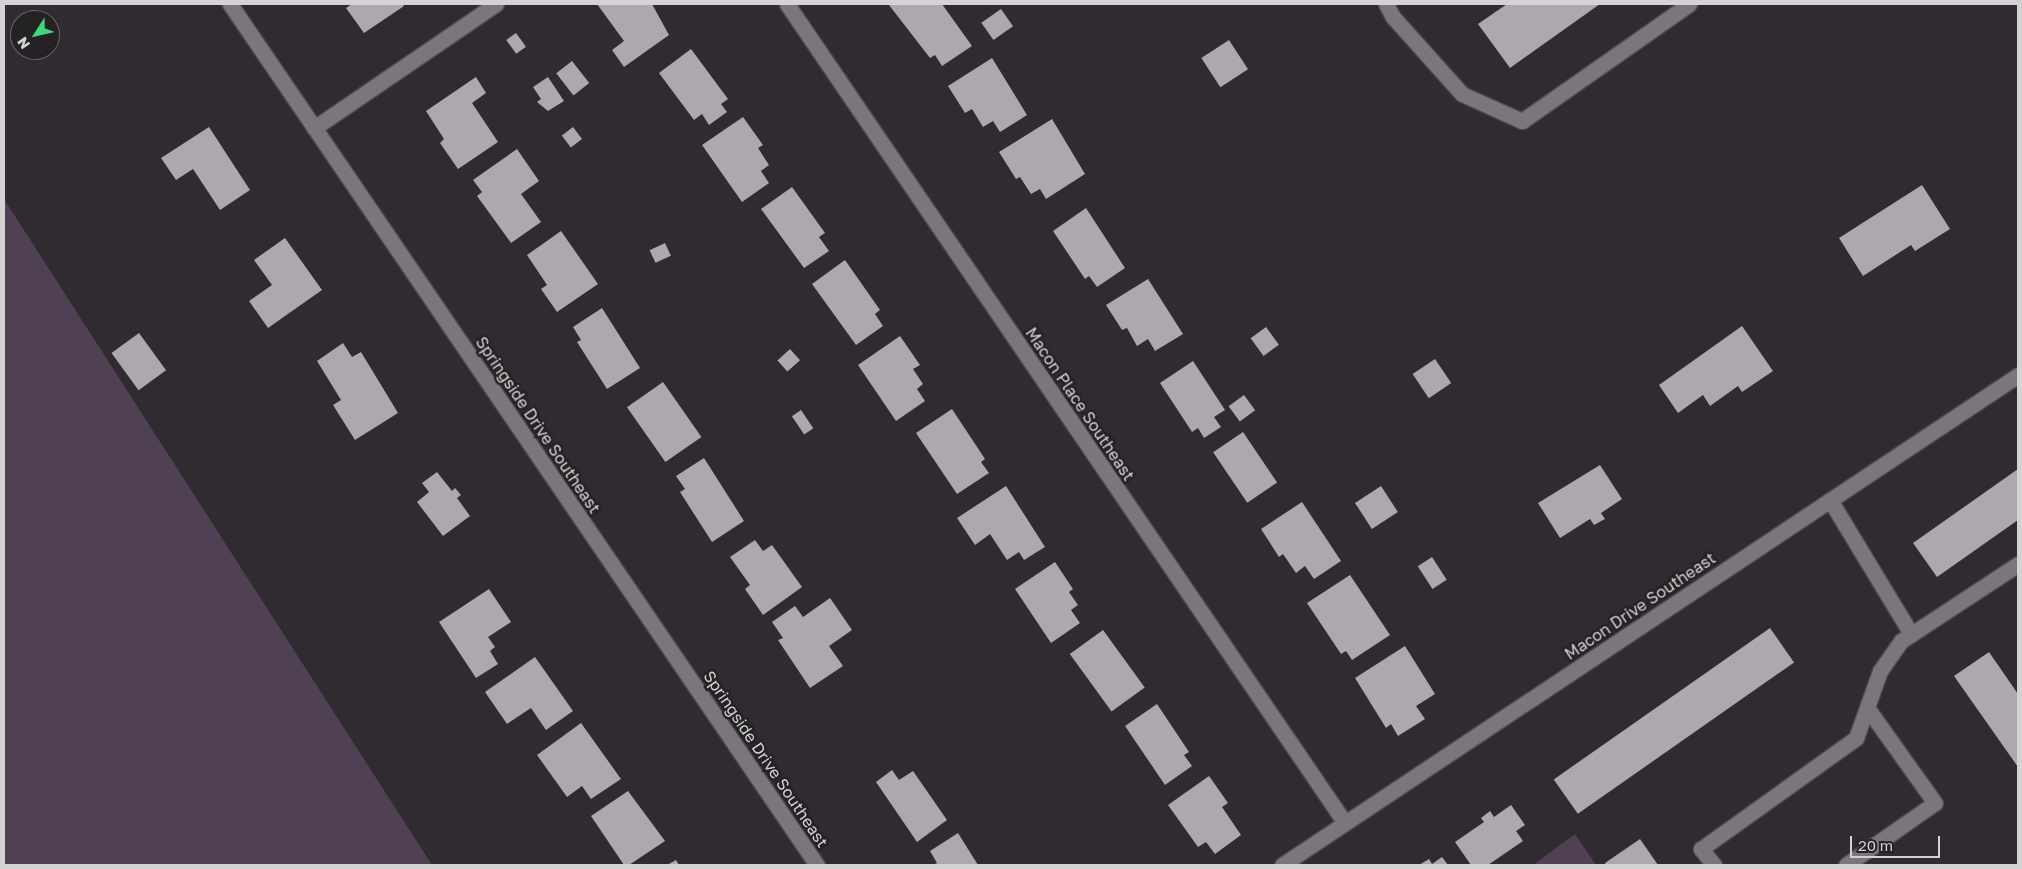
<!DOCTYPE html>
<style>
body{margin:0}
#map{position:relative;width:2022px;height:869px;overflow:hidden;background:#2f2b30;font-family:"Golos Text",sans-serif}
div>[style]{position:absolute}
.green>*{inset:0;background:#4f4153}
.building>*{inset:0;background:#ada8ae;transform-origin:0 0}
.roads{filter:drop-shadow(1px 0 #4c494d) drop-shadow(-1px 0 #4c494d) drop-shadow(0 1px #4c494d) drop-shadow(0 -1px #4c494d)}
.street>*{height:15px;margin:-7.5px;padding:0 7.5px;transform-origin:7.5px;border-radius:7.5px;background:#7a767b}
span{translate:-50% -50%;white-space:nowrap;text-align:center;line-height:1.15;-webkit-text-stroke:5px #252226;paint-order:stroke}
.street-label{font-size:16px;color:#d5d2d5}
.frame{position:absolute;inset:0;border:5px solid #d5d2d5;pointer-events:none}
.north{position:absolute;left:10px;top:10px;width:50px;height:50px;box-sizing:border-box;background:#252226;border:1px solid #6b686c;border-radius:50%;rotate:235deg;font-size:14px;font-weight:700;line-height:20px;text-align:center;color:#d5d2d5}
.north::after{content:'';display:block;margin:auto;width:18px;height:22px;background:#40d77c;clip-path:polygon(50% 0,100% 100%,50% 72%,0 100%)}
.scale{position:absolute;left:1850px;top:836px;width:90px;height:22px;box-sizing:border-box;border:2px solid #d5d2d5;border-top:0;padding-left:6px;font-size:15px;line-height:18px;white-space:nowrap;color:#d5d2d5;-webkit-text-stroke:4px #252226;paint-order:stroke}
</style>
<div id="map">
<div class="green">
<i style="clip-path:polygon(4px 199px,432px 865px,4px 865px)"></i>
<i style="clip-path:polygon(1575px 834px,1596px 865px,1533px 865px)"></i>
</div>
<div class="building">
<i style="clip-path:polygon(352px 4px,402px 4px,404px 6px,364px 33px,346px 8px)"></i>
<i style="clip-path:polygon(597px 4px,652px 4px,669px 35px,624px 67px,612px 50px,624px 41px)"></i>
<i style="clip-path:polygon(942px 4px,972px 46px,942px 66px,935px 55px,930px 58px,889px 5px)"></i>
<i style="clip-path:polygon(1507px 4px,1600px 4px,1510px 68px,1478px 24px)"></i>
<i style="left:1001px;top:9px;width:21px;height:24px;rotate:55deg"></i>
<i style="left:516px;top:33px;width:17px;height:12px;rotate:54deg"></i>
<i style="left:1229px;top:40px;width:35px;height:33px;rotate:57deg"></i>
<i style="clip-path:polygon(691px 49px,728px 99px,721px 104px,727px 112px,709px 125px,702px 114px,694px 120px,659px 73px)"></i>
<i style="clip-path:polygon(992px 58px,1027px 115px,1000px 132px,993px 121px,983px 127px,972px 109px,965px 113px,948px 86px)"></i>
<i style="left:572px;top:61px;width:28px;height:20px;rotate:52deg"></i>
<i style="clip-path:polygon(476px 77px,486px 93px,472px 103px,498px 142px,458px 169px,440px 143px,444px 139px,426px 111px)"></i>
<i style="clip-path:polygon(548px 77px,564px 101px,548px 111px,537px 102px,541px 99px,533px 87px)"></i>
<i style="clip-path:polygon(743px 117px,763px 145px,758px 148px,769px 165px,761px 171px,769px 183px,742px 202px,702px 145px)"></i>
<i style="clip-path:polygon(1052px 119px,1085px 174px,1046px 199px,1040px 189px,1031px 194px,1020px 177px,1016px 179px,999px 152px)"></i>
<i style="clip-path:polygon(209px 127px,250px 190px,220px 210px,193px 169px,176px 180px,161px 158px)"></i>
<i style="left:573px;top:127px;width:15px;height:14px;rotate:53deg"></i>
<i style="clip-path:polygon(517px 149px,539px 181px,521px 194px,541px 222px,511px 243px,477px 196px,482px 192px,473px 180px)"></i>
<i style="clip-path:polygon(1922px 185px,1950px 229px,1915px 251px,1911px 245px,1863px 276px,1839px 238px)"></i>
<i style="clip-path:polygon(792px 187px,825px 233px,819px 237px,829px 251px,804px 268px,761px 209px)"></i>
<i style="clip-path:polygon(1086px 208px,1125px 268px,1097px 287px,1089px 276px,1085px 279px,1053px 231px)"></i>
<i style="clip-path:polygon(561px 231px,598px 284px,557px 312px,541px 289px,547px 285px,527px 255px)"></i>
<i style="clip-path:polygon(285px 238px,322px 290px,268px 328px,249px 301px,272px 285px,254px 260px)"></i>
<i style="left:665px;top:243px;width:14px;height:17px;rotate:65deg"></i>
<i style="clip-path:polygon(845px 260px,880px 310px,875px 314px,883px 326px,856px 345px,812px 284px)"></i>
<i style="clip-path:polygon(1148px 279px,1183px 334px,1155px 351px,1148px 339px,1137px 346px,1127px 328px,1122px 330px,1106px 305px)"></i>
<i style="clip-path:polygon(602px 308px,640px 368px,607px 389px,577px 342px,581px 340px,573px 327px)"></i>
<i style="clip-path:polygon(1742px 326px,1773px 371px,1742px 392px,1738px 386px,1710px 406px,1703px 395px,1678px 413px,1659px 385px)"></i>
<i style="left:1266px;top:327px;width:22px;height:19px;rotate:54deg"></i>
<i style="left:139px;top:333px;width:46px;height:34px;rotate:54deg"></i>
<i style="clip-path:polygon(900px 336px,920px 365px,913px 369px,923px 384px,917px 389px,925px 401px,896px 421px,858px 365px)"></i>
<i style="clip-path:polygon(343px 343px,352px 357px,361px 352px,398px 413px,355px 440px,333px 405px,341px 400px,317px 361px)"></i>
<i style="left:790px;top:349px;width:15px;height:17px;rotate:48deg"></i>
<i style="left:1435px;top:359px;width:29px;height:27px;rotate:56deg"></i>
<i style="clip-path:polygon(1193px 361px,1225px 410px,1214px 417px,1221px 427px,1204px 438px,1198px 428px,1192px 432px,1160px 383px)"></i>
<i style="left:663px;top:382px;width:67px;height:44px;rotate:55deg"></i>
<i style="left:1244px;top:395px;width:19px;height:19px;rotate:54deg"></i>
<i style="clip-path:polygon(952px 409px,985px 459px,981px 462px,989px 473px,957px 494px,916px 433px)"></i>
<i style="left:801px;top:410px;width:22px;height:11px;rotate:56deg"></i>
<i style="left:1243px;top:432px;width:61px;height:36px;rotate:56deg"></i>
<i style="clip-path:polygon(704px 458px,744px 521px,712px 542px,680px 492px,685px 489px,676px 476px)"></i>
<i style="clip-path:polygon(1600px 465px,1622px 499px,1601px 513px,1605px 519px,1594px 525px,1590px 519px,1560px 538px,1538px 503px)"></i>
<i style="clip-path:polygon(2018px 469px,2018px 520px,1937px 577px,1913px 543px)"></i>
<i style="clip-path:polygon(437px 472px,452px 491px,455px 488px,461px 495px,457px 498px,470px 516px,443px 536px,417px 502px,429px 492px,422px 483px)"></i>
<i style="clip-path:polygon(1006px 486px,1045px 547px,1024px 560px,1019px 552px,1007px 560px,990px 534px,975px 545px,957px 518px)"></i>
<i style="left:1381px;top:486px;width:31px;height:31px;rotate:57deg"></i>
<i style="clip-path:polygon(1302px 502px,1341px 561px,1314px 579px,1305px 566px,1296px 573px,1283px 554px,1279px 557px,1261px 529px)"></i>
<i style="clip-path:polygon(755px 540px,763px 551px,772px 545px,802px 587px,763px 615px,745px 589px,750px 585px,730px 557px)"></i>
<i style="left:1432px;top:557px;width:27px;height:17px;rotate:57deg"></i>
<i style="clip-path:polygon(1055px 562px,1073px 589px,1069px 592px,1078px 605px,1071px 610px,1080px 623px,1051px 643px,1015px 589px)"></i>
<i style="clip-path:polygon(1350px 575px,1390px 635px,1352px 660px,1346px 651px,1341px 654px,1307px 603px)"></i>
<i style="clip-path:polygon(489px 589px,511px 622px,488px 637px,495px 647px,490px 651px,498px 664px,476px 678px,439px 622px)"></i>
<i style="clip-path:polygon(830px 598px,852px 630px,829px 646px,843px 666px,810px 688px,778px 640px,783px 638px,772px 622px,795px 606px,803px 617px)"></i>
<i style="left:1770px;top:628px;width:42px;height:264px;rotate:55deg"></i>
<i style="left:1103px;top:630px;width:71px;height:41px;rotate:54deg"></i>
<i style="clip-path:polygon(1405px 646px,1435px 694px,1416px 706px,1425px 719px,1398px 736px,1391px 724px,1386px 728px,1355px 678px)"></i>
<i style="clip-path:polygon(1989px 652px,2018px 694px,2018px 767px,1954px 676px)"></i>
<i style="clip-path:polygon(535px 657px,573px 711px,546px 730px,531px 708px,507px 724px,485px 692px)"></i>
<i style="clip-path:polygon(1157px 704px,1189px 752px,1184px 755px,1192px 766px,1165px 785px,1125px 726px)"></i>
<i style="clip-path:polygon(581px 723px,621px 779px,591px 799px,582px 786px,567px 797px,537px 755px)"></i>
<i style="clip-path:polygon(892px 770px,899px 780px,913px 771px,947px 820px,917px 842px,876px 782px)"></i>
<i style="clip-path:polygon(1209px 776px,1228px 803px,1222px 807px,1241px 835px,1215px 854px,1206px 842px,1198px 847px,1168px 805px)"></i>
<i style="clip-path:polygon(628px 791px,665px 841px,629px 865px,624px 865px,591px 816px)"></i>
<i style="clip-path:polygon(1511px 805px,1525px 825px,1516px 831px,1523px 841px,1488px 865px,1471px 865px,1455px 842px,1484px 822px,1481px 818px,1490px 811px,1494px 817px)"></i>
<i style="clip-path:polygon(958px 833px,978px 865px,933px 865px,937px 863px,930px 851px)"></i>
<i style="clip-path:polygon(1640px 839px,1658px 865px,1606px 865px,1605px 863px)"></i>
<i style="clip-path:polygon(1442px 857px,1448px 865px,1419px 865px,1429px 859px,1432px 864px)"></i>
<i style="clip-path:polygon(676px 860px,679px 865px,667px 865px)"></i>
</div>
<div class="roads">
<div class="street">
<i style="left:230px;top:4px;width:1042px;rotate:55.72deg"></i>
<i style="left:787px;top:4px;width:991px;rotate:55.73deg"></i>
<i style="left:1386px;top:4px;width:15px;rotate:62deg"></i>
<i style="left:1393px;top:17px;width:103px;rotate:48.1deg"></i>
<i style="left:1462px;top:94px;width:66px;rotate:24.2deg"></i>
<i style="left:1522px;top:121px;width:204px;rotate:-35deg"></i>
<i style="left:314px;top:128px;width:220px;rotate:-34.3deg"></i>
<i style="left:1830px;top:500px;width:157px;rotate:58.8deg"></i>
<i style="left:1282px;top:865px;width:884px;rotate:-33.65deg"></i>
<i style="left:1714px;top:865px;width:21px;rotate:-129deg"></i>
<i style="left:1701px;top:849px;width:191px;rotate:-35.6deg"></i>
<i style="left:1856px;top:738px;width:71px;rotate:-70.3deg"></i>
<i style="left:1880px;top:671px;width:37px;rotate:-55deg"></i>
<i style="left:1901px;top:641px;width:140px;rotate:-33.3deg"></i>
<i style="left:1846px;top:865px;width:108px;rotate:-34.9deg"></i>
<i style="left:1935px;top:803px;width:115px;rotate:-125.5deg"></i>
</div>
</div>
<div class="street-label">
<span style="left:1080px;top:404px;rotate:56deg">Macon Place Southeast</span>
<span style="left:538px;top:425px;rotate:56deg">Springside Drive Southeast</span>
<span style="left:1640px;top:606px;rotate:-34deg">Macon Drive Southeast</span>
<span style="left:766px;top:759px;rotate:56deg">Springside Drive Southeast</span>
</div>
<div class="frame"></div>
<div class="north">N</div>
<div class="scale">20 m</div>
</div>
